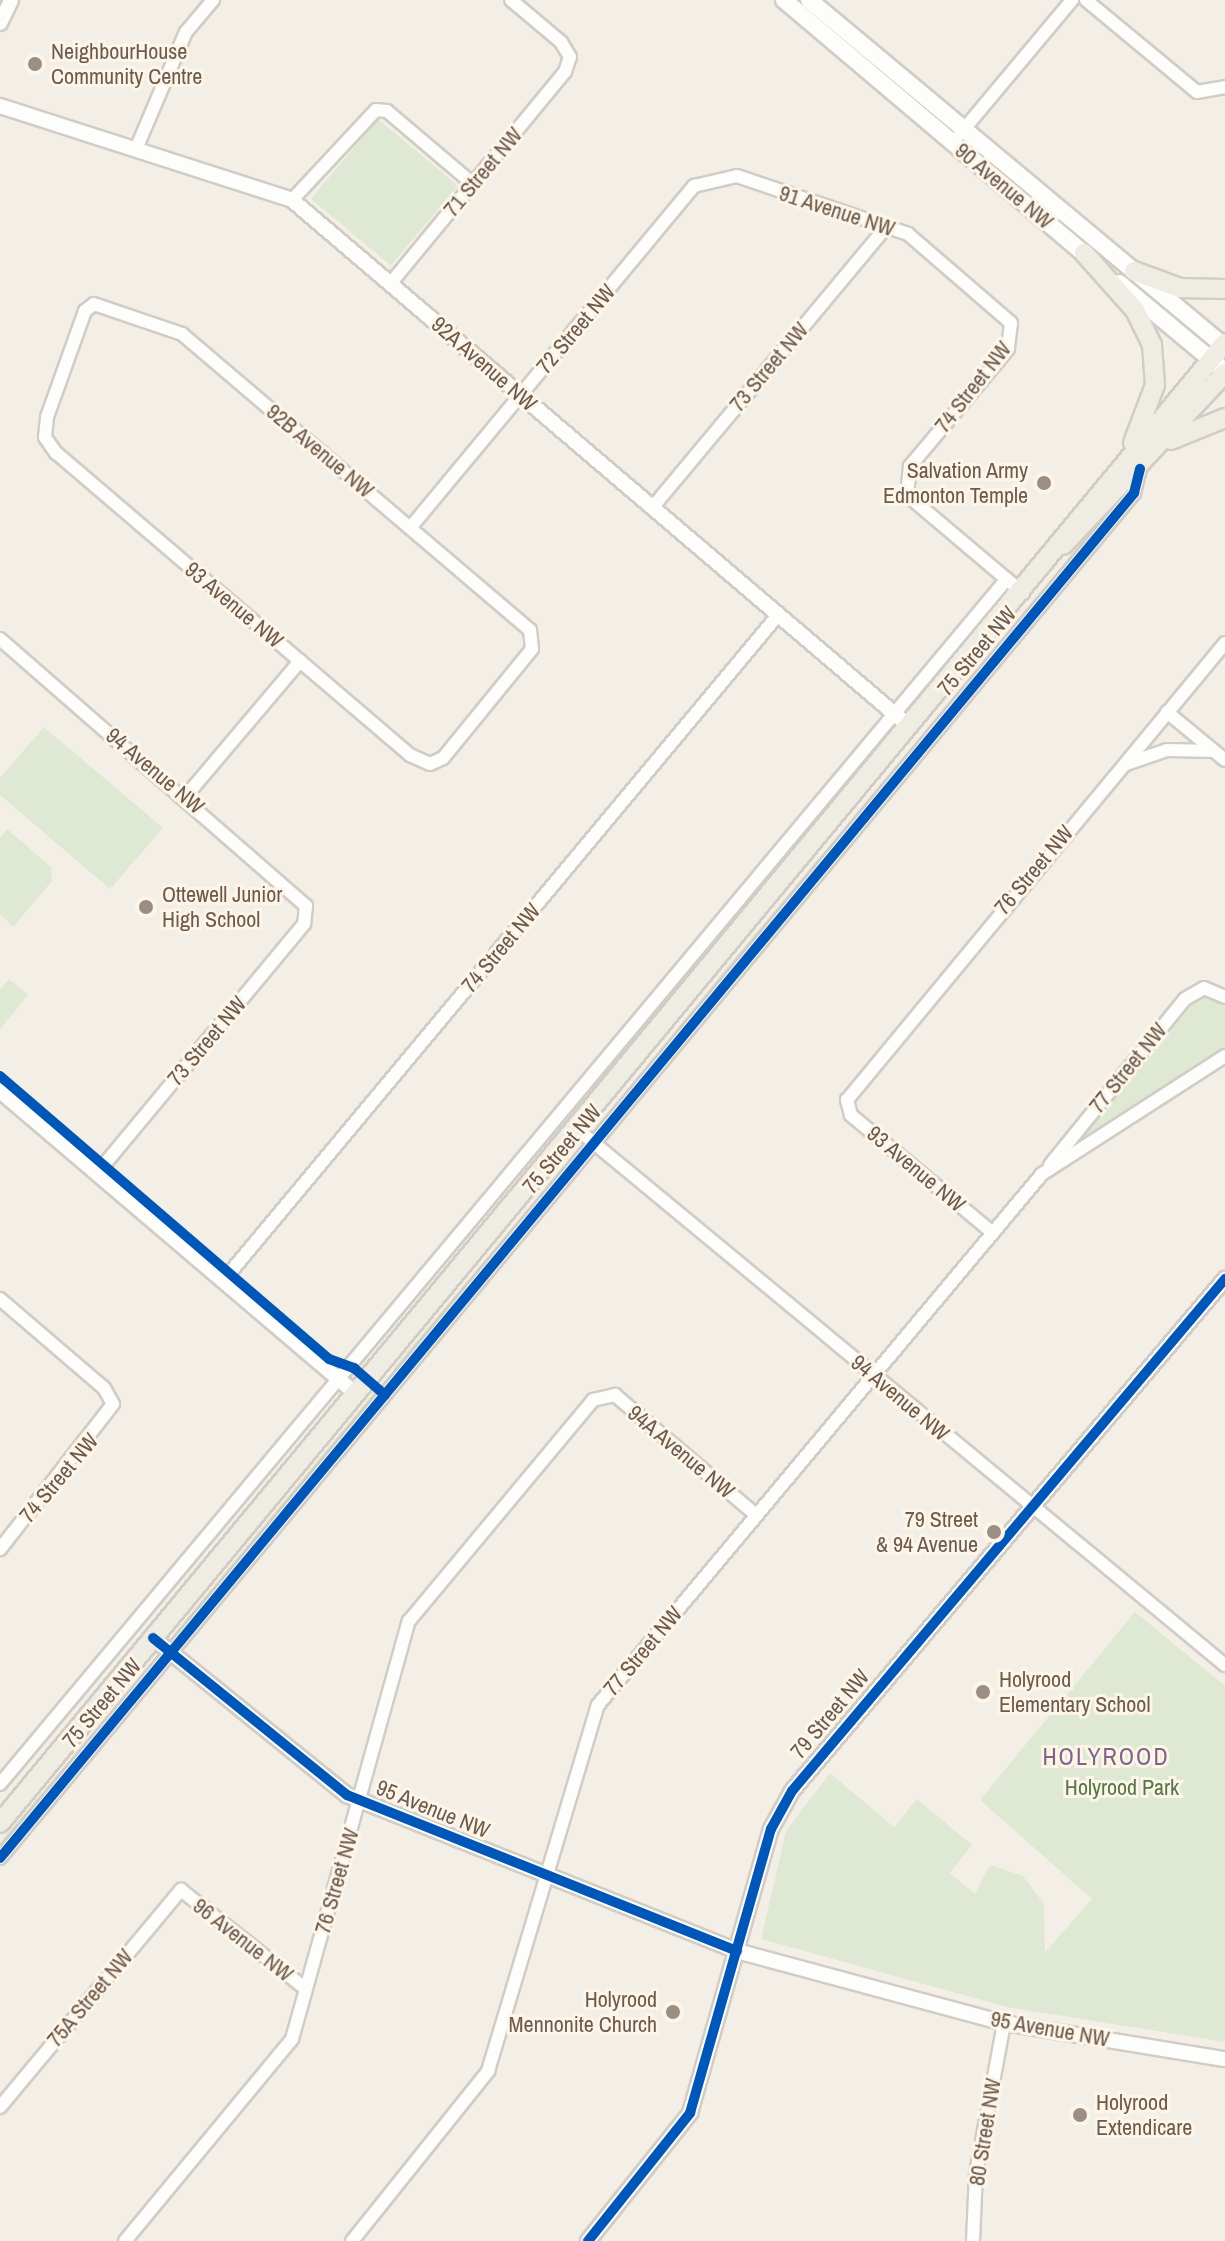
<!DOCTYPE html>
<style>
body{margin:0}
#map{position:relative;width:1225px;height:2241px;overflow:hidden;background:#f3efe7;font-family:"Archivo Narrow",sans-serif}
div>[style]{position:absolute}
.green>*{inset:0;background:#dfe8d3;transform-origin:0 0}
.roads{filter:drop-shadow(2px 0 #d2ccc6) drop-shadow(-2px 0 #d2ccc6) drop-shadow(0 2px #d2ccc6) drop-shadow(0 -2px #d2ccc6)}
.minor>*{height:12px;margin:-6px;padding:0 6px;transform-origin:6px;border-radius:6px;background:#fdfdfb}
.tertiary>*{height:14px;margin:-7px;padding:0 7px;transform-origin:7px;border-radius:7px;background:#fdfdfb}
.secondary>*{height:16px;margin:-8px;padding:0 8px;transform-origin:8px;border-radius:8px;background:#fdfdfb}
.primary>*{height:18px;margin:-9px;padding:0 9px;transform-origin:9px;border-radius:9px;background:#efece4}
.cycleway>*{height:10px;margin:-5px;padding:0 5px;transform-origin:5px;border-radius:5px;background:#0057b8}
.dots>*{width:22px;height:22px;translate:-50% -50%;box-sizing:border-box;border:4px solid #fcf5e8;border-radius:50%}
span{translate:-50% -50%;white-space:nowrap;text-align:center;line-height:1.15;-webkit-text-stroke:6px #fcf5e8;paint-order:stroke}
.poi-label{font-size:22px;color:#6c5a4c}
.left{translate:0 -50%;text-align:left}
.right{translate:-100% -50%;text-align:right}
.street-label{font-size:22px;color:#6c5a4c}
.park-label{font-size:22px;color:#547649}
.neighbourhood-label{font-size:24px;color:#7e6588;letter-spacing:2px}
</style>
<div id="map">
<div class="green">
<i style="left:378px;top:119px;width:104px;height:104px;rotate:40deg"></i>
<i style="clip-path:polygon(1085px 542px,1086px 543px,597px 1130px,727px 967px)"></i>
<i style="clip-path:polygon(44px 727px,163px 828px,110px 889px,0 795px,0 778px)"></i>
<i style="clip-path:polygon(7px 829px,51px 867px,52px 881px,13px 927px,0 914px,0 838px)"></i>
<i style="clip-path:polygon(9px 979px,28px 995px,0 1029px,0 989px)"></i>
<i style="clip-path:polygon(1201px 994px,1225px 1005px,1225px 1048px,1083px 1137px)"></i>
<i style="clip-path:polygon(575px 1153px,577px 1154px,383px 1389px,396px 1365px)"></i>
<i style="clip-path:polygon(375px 1391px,378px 1394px,172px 1639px,173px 1635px)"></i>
<i style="clip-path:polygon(1135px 1612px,1225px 1686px,1225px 2042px,1007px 2007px,761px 1939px,786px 1831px,830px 1773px,894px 1827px,917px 1799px,972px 1845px,950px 1873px,975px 1894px,990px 1865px,1023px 1876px,1044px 1904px,1045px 1952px,1092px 1899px,980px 1800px)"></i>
<i style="clip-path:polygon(152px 1663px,152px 1666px,0 1850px,0 1842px)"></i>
</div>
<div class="roads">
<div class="minor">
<i style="left:1086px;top:0;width:144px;rotate:39.7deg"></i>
<i style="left:1197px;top:92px;width:28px;rotate:-10deg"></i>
<i style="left:960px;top:134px;width:175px;rotate:-50.1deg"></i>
<i style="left:136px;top:149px;width:127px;rotate:-66.9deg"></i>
<i style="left:186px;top:32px;width:42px;rotate:-49.8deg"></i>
<i style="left:292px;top:200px;width:123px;rotate:-47deg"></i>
<i style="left:376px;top:110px;width:11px;rotate:5deg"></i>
<i style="left:387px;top:111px;width:113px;rotate:40.3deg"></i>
<i style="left:390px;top:284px;width:275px;rotate:-50.5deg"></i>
<i style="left:565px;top:72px;width:16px;rotate:-72deg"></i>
<i style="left:570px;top:57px;width:17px;rotate:-121deg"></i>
<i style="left:561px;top:42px;width:65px;rotate:-140deg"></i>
<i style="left:94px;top:304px;width:93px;rotate:18.8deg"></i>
<i style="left:182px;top:334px;width:457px;rotate:40.4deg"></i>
<i style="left:530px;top:630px;width:19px;rotate:84deg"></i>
<i style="left:532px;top:649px;width:141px;rotate:129.2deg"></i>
<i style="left:443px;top:758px;width:14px;rotate:155deg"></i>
<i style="left:430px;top:764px;width:22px;rotate:-156deg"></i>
<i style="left:410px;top:755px;width:465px;rotate:-139.5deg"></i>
<i style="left:56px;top:453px;width:19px;rotate:-125deg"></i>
<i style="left:45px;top:437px;width:20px;rotate:-84deg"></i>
<i style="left:47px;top:417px;width:113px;rotate:-70.3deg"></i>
<i style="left:85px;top:311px;width:11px;rotate:-38deg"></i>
<i style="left:652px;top:508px;width:366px;rotate:-50.2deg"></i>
<i style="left:410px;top:528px;width:445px;rotate:-50.3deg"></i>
<i style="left:694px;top:186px;width:44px;rotate:-13.1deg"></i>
<i style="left:737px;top:176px;width:181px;rotate:18.7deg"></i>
<i style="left:908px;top:234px;width:136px;rotate:40.8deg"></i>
<i style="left:1011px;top:323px;width:26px;rotate:97deg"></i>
<i style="left:1008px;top:349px;width:153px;rotate:129.9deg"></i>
<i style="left:910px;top:466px;width:29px;rotate:96deg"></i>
<i style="left:907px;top:495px;width:152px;rotate:40.2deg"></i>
<i style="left:0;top:639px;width:406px;rotate:41.1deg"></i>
<i style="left:306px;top:906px;width:18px;rotate:96deg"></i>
<i style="left:304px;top:924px;width:324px;rotate:129.7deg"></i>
<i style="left:1167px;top:712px;width:75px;rotate:39.6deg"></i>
<i style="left:1126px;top:764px;width:43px;rotate:-18.9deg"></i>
<i style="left:1167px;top:750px;width:47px;rotate:1.2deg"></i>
<i style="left:186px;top:796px;width:177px;rotate:-49.8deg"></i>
<i style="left:577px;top:1129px;width:841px;rotate:39.6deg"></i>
<i style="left:1050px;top:1165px;width:214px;rotate:-50.9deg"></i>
<i style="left:1185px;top:999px;width:22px;rotate:-30deg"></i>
<i style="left:1204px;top:988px;width:23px;rotate:23deg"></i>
<i style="left:993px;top:1233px;width:185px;rotate:-140.3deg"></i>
<i style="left:851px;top:1115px;width:16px;rotate:-105deg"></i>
<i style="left:847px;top:1100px;width:593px;rotate:-50.4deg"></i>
<i style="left:223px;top:1281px;width:867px;rotate:-50.19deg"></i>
<i style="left:0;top:1299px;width:137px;rotate:40.6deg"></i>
<i style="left:104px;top:1388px;width:18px;rotate:61deg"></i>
<i style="left:113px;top:1404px;width:184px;rotate:127.9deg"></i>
<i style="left:0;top:1784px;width:1570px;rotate:-50.12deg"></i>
<i style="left:0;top:1858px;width:1775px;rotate:-50.28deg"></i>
<i style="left:1134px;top:493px;width:25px;rotate:-76deg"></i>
<i style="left:0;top:2107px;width:283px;rotate:-50.2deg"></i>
<i style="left:181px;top:1890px;width:159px;rotate:38.4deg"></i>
<i style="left:125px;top:2241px;width:262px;rotate:-50.4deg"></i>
<i style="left:292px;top:2039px;width:434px;rotate:-74.4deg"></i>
<i style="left:409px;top:1621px;width:288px;rotate:-50.2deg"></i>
<i style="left:593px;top:1400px;width:23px;rotate:-13deg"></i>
<i style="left:615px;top:1395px;width:185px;rotate:40.4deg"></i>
<i style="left:352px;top:2241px;width:218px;rotate:-51.3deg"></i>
<i style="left:488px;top:2071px;width:382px;rotate:-73.3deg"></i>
<i style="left:598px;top:1705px;width:692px;rotate:-50.1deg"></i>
<i style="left:1042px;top:1174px;width:218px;rotate:-32.8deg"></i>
<i style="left:973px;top:2241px;width:68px;rotate:-87.5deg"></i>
<i style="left:976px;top:2173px;width:153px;rotate:-79.4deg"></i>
</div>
<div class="tertiary">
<i style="left:0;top:23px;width:25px;rotate:-64deg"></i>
<i style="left:0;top:106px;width:307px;rotate:17.8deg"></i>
<i style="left:292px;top:200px;width:812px;rotate:40.46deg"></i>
<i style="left:0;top:1091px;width:467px;rotate:40.4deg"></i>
<i style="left:153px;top:1638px;width:250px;rotate:39deg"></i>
<i style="left:347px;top:1795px;width:420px;rotate:21.8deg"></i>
<i style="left:737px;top:1951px;width:277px;rotate:15.1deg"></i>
<i style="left:1004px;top:2023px;width:224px;rotate:9.3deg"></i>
<i style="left:588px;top:2241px;width:164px;rotate:-51.4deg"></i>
<i style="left:690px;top:2113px;width:295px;rotate:-74.1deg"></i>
<i style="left:771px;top:1829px;width:43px;rotate:-61.1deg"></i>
<i style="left:792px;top:1791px;width:671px;rotate:-49.78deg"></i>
</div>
<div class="secondary">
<i style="left:784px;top:0;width:403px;rotate:40.2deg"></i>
<i style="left:809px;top:0;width:542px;rotate:39.83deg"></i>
<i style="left:1119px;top:283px;width:133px;rotate:39.8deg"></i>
</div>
<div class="primary">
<i style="left:1084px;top:253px;width:76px;rotate:48.2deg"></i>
<i style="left:1135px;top:310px;width:39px;rotate:64deg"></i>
<i style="left:1152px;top:345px;width:40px;rotate:85.7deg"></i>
<i style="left:1155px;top:385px;width:62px;rotate:110.8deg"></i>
<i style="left:1134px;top:271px;width:49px;rotate:20.3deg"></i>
<i style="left:1180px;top:288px;width:45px;rotate:1.3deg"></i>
<i style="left:1171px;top:440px;width:58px;rotate:-22.2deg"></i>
<i style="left:1063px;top:545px;width:236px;rotate:-46.7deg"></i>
<i style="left:0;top:1823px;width:1921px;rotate:-50.39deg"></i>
</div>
</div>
<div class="cycleway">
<i style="left:0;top:1076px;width:434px;rotate:40.7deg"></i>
<i style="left:329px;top:1359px;width:27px;rotate:20deg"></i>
<i style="left:354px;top:1368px;width:41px;rotate:41.1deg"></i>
<i style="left:153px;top:1638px;width:250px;rotate:39deg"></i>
<i style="left:347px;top:1795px;width:420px;rotate:21.8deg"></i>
<i style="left:0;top:1858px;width:1775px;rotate:-50.28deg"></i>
<i style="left:1134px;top:493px;width:25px;rotate:-76deg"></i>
<i style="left:588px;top:2241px;width:164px;rotate:-51.4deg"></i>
<i style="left:690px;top:2113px;width:295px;rotate:-74.1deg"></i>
<i style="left:771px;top:1829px;width:43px;rotate:-61.1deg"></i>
<i style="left:792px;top:1791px;width:671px;rotate:-49.78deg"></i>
</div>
<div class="dots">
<i style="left:35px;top:64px;background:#9b8e82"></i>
<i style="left:1044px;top:483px;background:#9b8e82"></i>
<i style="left:146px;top:907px;background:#9b8e82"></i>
<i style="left:994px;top:1532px;background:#9b8e82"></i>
<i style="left:983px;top:1692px;background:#9b8e82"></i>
<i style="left:673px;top:2012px;background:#9b8e82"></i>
<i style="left:1080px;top:2115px;background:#9b8e82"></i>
</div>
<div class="poi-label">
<span class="left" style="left:51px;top:64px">NeighbourHouse<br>Community Centre</span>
<span class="right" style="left:1028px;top:483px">Salvation Army<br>Edmonton Temple</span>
<span class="left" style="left:162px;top:907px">Ottewell Junior<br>High School</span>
<span class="right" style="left:978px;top:1532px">79 Street<br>&amp; 94 Avenue</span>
<span class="left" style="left:999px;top:1692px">Holyrood<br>Elementary School</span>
<span class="right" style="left:657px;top:2012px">Holyrood<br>Mennonite Church</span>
<span class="left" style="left:1096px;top:2115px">Holyrood<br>Extendicare</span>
</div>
<div class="street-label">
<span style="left:483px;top:172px;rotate:-50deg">71 Street NW</span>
<span style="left:1004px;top:186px;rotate:40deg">90 Avenue NW</span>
<span style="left:837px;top:211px;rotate:18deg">91 Avenue NW</span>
<span style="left:576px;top:329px;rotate:-50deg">72 Street NW</span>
<span style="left:484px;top:364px;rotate:41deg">92A Avenue NW</span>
<span style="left:769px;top:367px;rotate:-50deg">73 Street NW</span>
<span style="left:973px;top:387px;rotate:-52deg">74 Street NW</span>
<span style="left:320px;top:451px;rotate:40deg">92B Avenue NW</span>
<span style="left:234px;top:605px;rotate:40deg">93 Avenue NW</span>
<span style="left:977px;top:651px;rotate:-50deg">75 Street NW</span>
<span style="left:155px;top:771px;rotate:40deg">94 Avenue NW</span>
<span style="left:1034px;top:870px;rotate:-50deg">76 Street NW</span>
<span style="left:501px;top:948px;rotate:-50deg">74 Street NW</span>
<span style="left:207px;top:1041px;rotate:-50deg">73 Street NW</span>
<span style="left:1128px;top:1068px;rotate:-51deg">77 Street NW</span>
<span style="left:562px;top:1149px;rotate:-50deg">75 Street NW</span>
<span style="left:916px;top:1169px;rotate:40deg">93 Avenue NW</span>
<span style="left:900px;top:1398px;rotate:40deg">94 Avenue NW</span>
<span style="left:681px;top:1452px;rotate:40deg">94A Avenue NW</span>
<span style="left:59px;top:1478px;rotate:-50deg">74 Street NW</span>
<span style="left:643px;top:1651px;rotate:-50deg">77 Street NW</span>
<span style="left:102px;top:1703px;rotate:-50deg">75 Street NW</span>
<span style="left:830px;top:1714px;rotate:-50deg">79 Street NW</span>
<span style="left:433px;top:1809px;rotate:22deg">95 Avenue NW</span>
<span style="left:337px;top:1881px;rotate:-74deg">76 Street NW</span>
<span style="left:243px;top:1940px;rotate:38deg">96 Avenue NW</span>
<span style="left:90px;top:1998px;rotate:-50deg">75A Street NW</span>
<span style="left:1050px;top:2029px;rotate:10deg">95 Avenue NW</span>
<span style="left:985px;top:2132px;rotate:-81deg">80 Street NW</span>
</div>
<div class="park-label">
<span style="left:1122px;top:1788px">Holyrood Park</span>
</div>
<div class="neighbourhood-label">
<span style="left:1106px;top:1757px">HOLYROOD</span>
</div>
</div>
